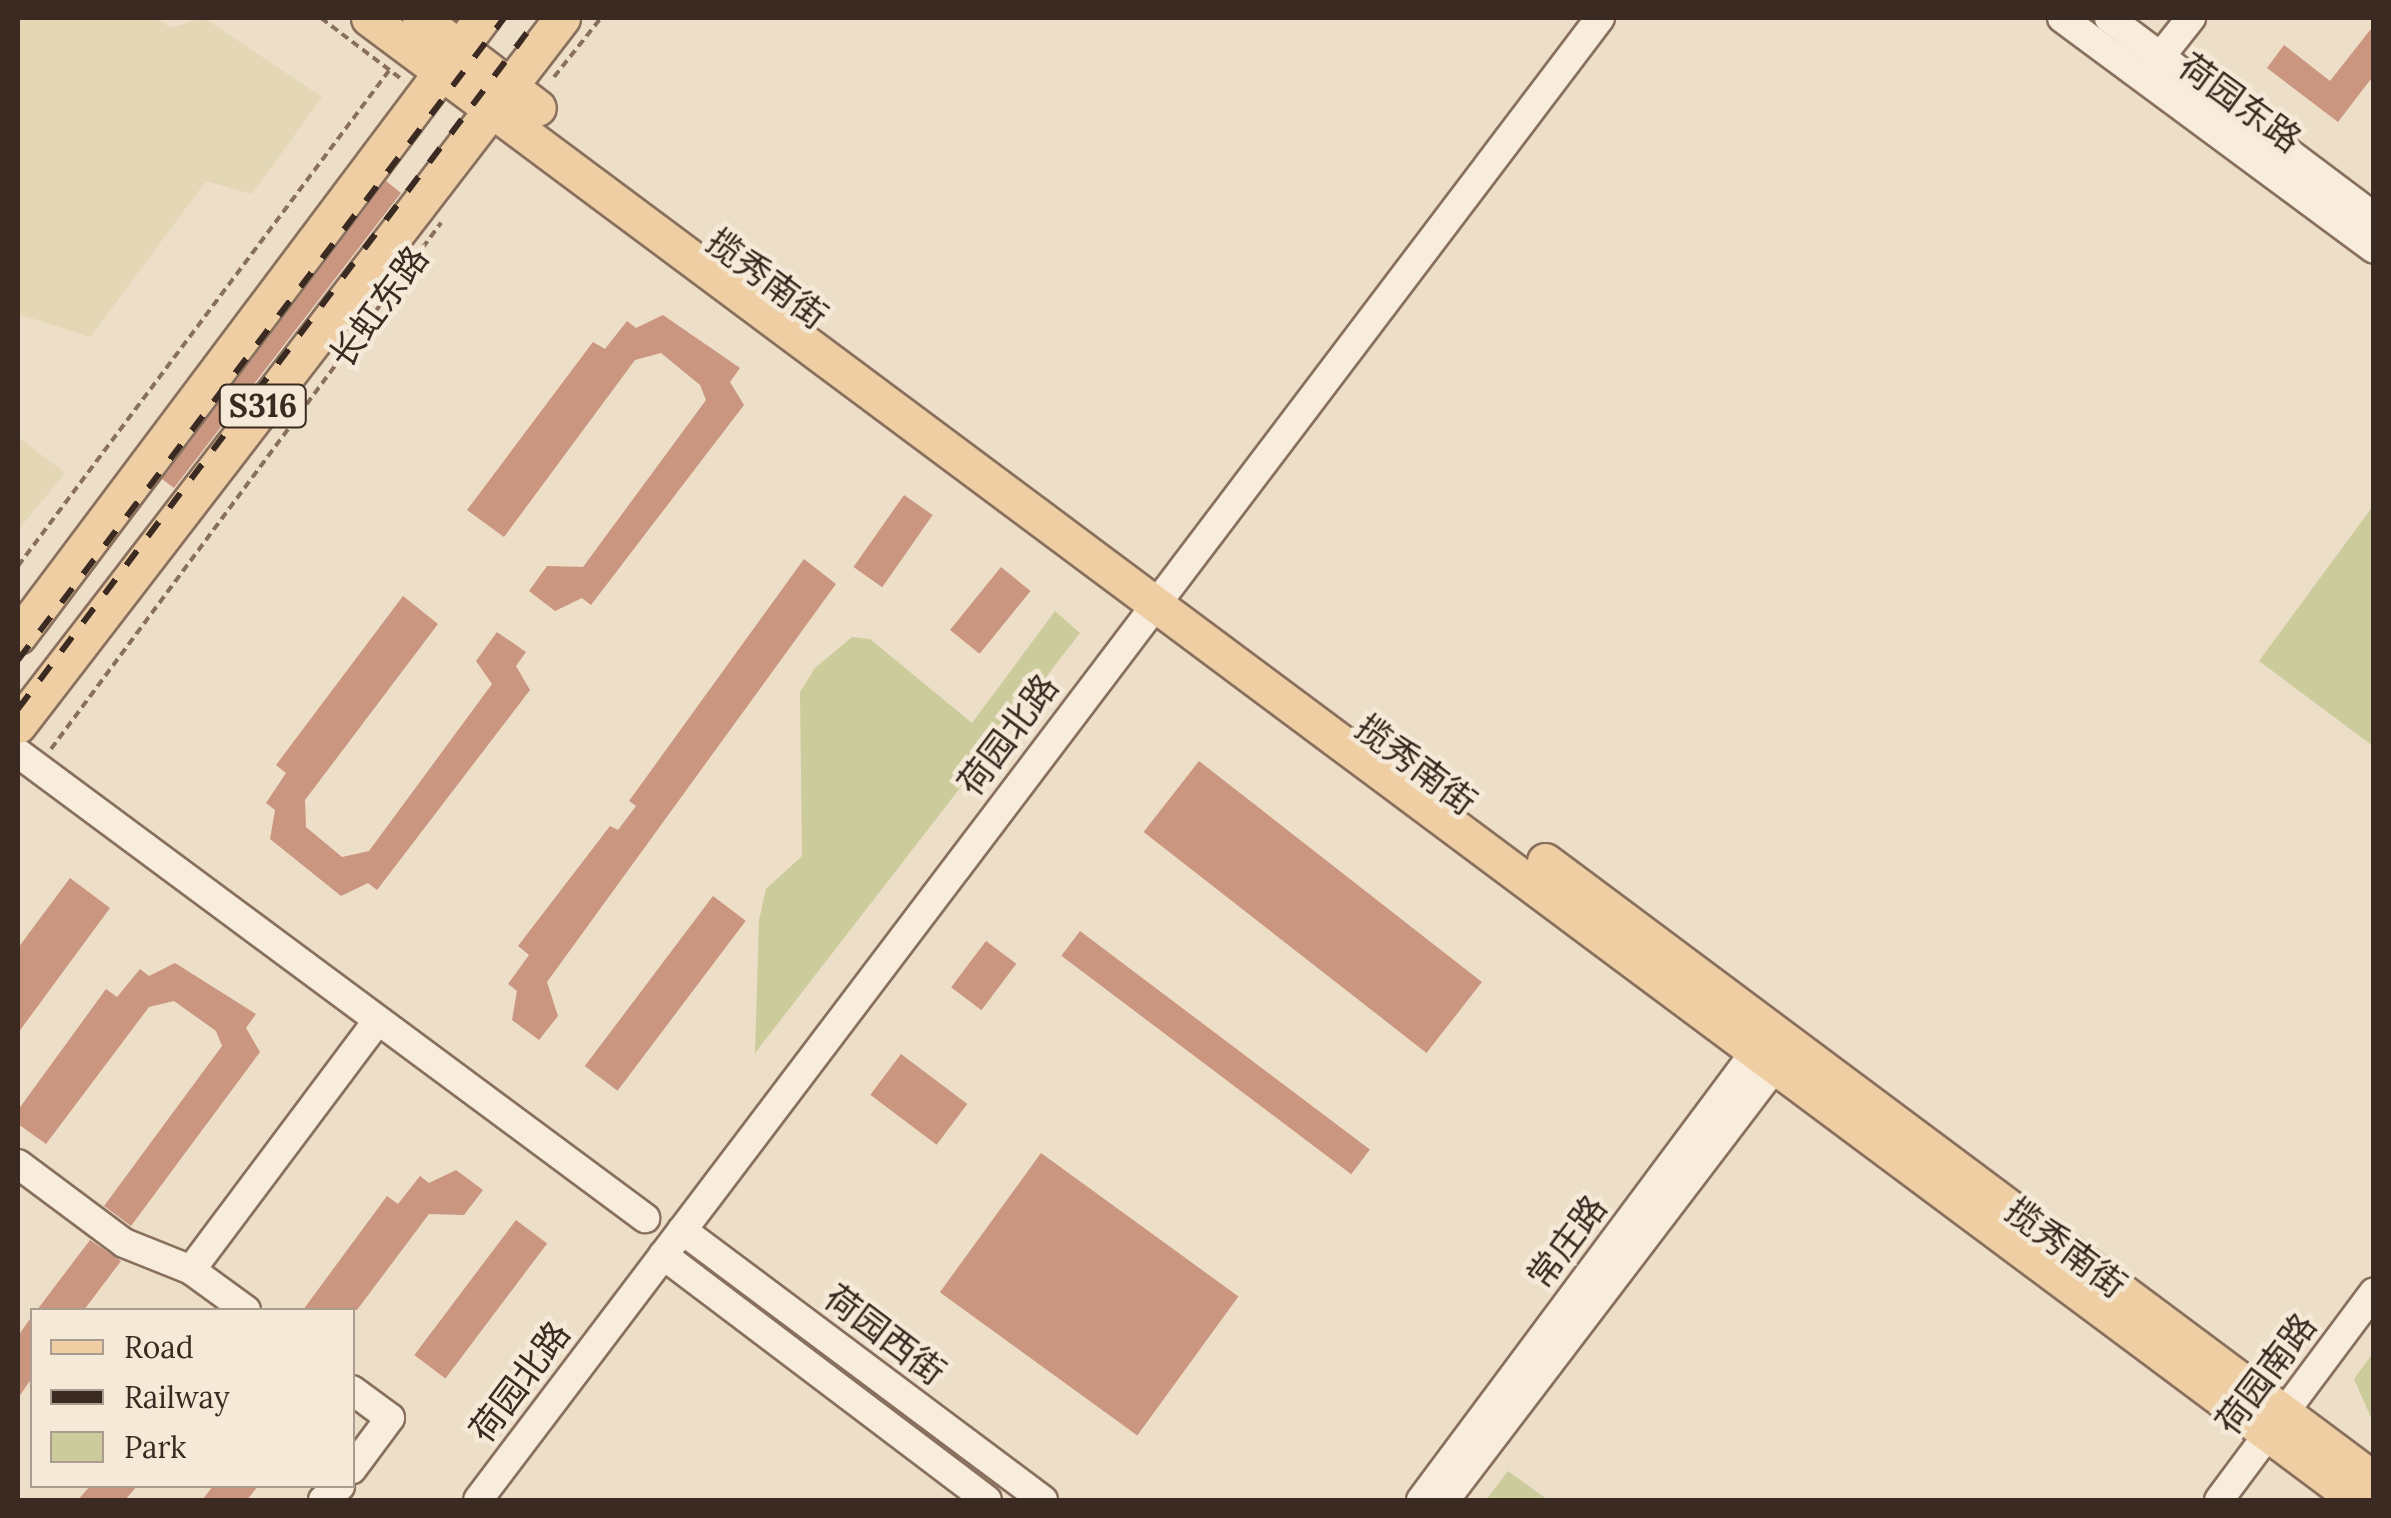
<!DOCTYPE html>
<meta charset="utf-8">
<style>
body{margin:0}
#map{position:relative;width:2391px;height:1518px;overflow:hidden;background:#eddec8;font-family:Lora,"Noto Sans SC",serif}
div>[style]{position:absolute}
.farmland>*{inset:0;background:#e3d7b6}
.green>*{inset:0;background:#cbcb9c}
.building>*{inset:0;background:#ca9680;transform-origin:0 0}
.path>*{height:4px;margin-top:-2px;transform-origin:0;background:repeating-linear-gradient(90deg,#89705e 0 8px,transparent 0 13px)}
.roads{filter:drop-shadow(2px 0 #89705e) drop-shadow(-2px 0 #89705e) drop-shadow(0 2px #89705e) drop-shadow(0 -2px #89705e)}
.minor>*{height:28px;margin:-14px;padding:0 14px;transform-origin:14px;border-radius:14px;background:#f8ecdc}
.major>*{height:35px;margin:-17.5px;padding:0 17.5px;transform-origin:17.5px;border-radius:17.5px;background:#eecea2}
.rail>*{height:6px;margin-top:-3px;transform-origin:0;background:repeating-linear-gradient(90deg,#3a2a21 0 18px,transparent 0 36px)}
span{translate:-50% -50%;white-space:nowrap;text-align:center;line-height:1.15;-webkit-text-stroke:9px #f5e9d8;paint-order:stroke}
.shield-label span{padding:2px 8px;background:#f5e9d8;border:2px solid;border-radius:8px;-webkit-text-stroke-width:0}
.shield-label{font-size:32px;color:#3a2a21;font-weight:700}
.street-label{font-size:35px;color:#3a2a21}
.frame{position:absolute;inset:0;border:20px solid #3a2a21;pointer-events:none}
.legend{position:absolute;left:30px;top:1308px;width:325px;height:180px;box-sizing:border-box;background:#f5e9d8;border:2px solid #aa9d8f;margin:0;padding:12px 18px;list-style:none;font-size:30px;color:#3a2a21}
.legend li{display:flex;align-items:center;gap:20px;height:50px}
.legend b{width:50px;border:2px solid #aa9d8f}
</style>
<div id="map">
<div class="farmland">
<i style="clip-path:polygon(18px 18px,156px 18px,171px 28px,204px 18px,322px 97px,252px 194px,206px 181px,90px 337px,18px 314px)"></i>
<i style="clip-path:polygon(18px 437px,65px 473px,18px 530px)"></i>
</div>
<div class="green">
<i style="clip-path:polygon(2373px 506px,2373px 746px,2259px 661px)"></i>
<i style="clip-path:polygon(1055px 611px,1080px 633px,755px 1053px,759px 920px,766px 889px,802px 856px,800px 692px,815px 668px,852px 637px,870px 639px,972px 723px)"></i>
<i style="clip-path:polygon(2373px 1353px,2373px 1422px,2354px 1379px)"></i>
<i style="clip-path:polygon(1508px 1471px,1548px 1500px,1486px 1500px)"></i>
</div>
<div class="building">
<i style="clip-path:polygon(2374px 25px,2374px 75px,2338px 122px,2267px 68px,2284px 45px,2330px 81px)"></i>
<i style="clip-path:polygon(386px 181px,401px 193px,174px 488px,162px 479px)"></i>
<i style="clip-path:polygon(663px 315px,740px 368px,730px 382px,744px 405px,591px 605px,582px 598px,555px 611px,529px 591px,547px 566px,583px 567px,706px 400px,700px 385px,661px 353px,635px 360px,504px 537px,467px 510px,593px 342px,605px 349px,627px 321px,636px 328px)"></i>
<i style="left:904px;top:495px;width:35px;height:88px;rotate:35deg"></i>
<i style="clip-path:polygon(804px 559px,836px 584px,547px 982px,558px 1016px,539px 1040px,512px 1020px,517px 991px,508px 984px,529px 955px,518px 946px,610px 826px,618px 830px,636px 806px,629px 801px)"></i>
<i style="left:1001px;top:567px;width:38px;height:81px;rotate:39deg"></i>
<i style="clip-path:polygon(403px 596px,438px 624px,305px 800px,306px 827px,342px 857px,369px 851px,492px 684px,476px 661px,497px 632px,526px 652px,516px 666px,530px 690px,377px 890px,368px 883px,341px 896px,270px 839px,275px 810px,266px 803px,286px 773px,276px 765px)"></i>
<i style="left:1199px;top:761px;width:359px;height:90px;rotate:38deg"></i>
<i style="clip-path:polygon(70px 878px,110px 908px,18px 1033px,18px 948px)"></i>
<i style="left:713px;top:896px;width:41px;height:213px;rotate:37deg"></i>
<i style="left:1080px;top:931px;width:363px;height:31px;rotate:37deg"></i>
<i style="left:986px;top:941px;width:38px;height:58px;rotate:37deg"></i>
<i style="clip-path:polygon(175px 963px,256px 1014px,246px 1028px,260px 1052px,131px 1226px,104px 1206px,222px 1046px,216px 1031px,174px 1001px,149px 1007px,46px 1144px,18px 1124px,18px 1110px,106px 989px,117px 997px,140px 969px,149px 976px)"></i>
<i style="left:901px;top:1054px;width:83px;height:51px;rotate:37deg"></i>
<i style="left:1041px;top:1153px;width:244px;height:172px;rotate:36deg"></i>
<i style="clip-path:polygon(456px 1170px,483px 1190px,464px 1215px,429px 1214px,357px 1310px,303px 1310px,387px 1196px,398px 1204px,420px 1176px,429px 1183px)"></i>
<i style="left:516px;top:1220px;width:39px;height:169px;rotate:37deg"></i>
<i style="clip-path:polygon(90px 1240px,121px 1261px,84px 1310px,37px 1310px)"></i>
<i style="clip-path:polygon(32px 1316px,32px 1378px,18px 1398px,18px 1336px)"></i>
<i style="clip-path:polygon(90px 1486px,137px 1486px,125px 1500px,78px 1500px)"></i>
<i style="clip-path:polygon(213px 1486px,258px 1486px,247px 1500px,202px 1500px)"></i>
</div>
<div class="path">
<i style="left:321px;top:18px;width:104px;rotate:37.2deg"></i>
<i style="left:554px;top:77px;width:75px;rotate:-51.5deg"></i>
<i style="left:18px;top:566px;width:622px;rotate:-53.17deg"></i>
<i style="left:51px;top:749px;width:655px;rotate:-53.45deg"></i>
</div>
<div class="roads">
<div class="minor">
<i style="left:2062px;top:18px;width:388px;rotate:36.5deg"></i>
<i style="left:2109px;top:18px;width:331px;rotate:36.9deg"></i>
<i style="left:2160px;top:57px;width:50px;rotate:-51.5deg"></i>
<i style="left:18px;top:753px;width:781px;rotate:36.56deg"></i>
<i style="left:18px;top:1164px;width:132px;rotate:36.7deg"></i>
<i style="left:124px;top:1243px;width:72px;rotate:21.9deg"></i>
<i style="left:682px;top:1230px;width:451px;rotate:36.8deg"></i>
<i style="left:663px;top:1255px;width:406px;rotate:37.1deg"></i>
<i style="left:246px;top:1310px;width:68px;rotate:-144deg"></i>
<i style="left:191px;top:1270px;width:311px;rotate:-53.2deg"></i>
<i style="left:352px;top:1390px;width:47px;rotate:36.4deg"></i>
<i style="left:390px;top:1418px;width:64px;rotate:126.7deg"></i>
<i style="left:323px;top:1500px;width:22px;rotate:-39deg"></i>
<i style="left:478px;top:1500px;width:1859px;rotate:-52.87deg"></i>
<i style="left:1421px;top:1500px;width:577px;rotate:-53.31deg"></i>
<i style="left:1445px;top:1500px;width:563px;rotate:-52.72deg"></i>
<i style="left:2219px;top:1500px;width:259px;rotate:-53.3deg"></i>
</div>
<div class="major">
<i style="left:369px;top:18px;width:2480px;rotate:36.7deg"></i>
<i style="left:420px;top:18px;width:148px;rotate:37.3deg"></i>
<i style="left:18px;top:636px;width:773px;rotate:-53.1deg"></i>
<i style="left:18px;top:725px;width:892px;rotate:-52.42deg"></i>
<i style="left:1545px;top:861px;width:1035px;rotate:36.75deg"></i>
</div>
</div>
<div class="rail">
<i style="left:18px;top:660px;width:805px;rotate:-52.87deg"></i>
<i style="left:18px;top:709px;width:865px;rotate:-53.04deg"></i>
</div>
<div class="shield-label">
<span style="left:263px;top:406px">S316</span>
</div>
<div class="street-label">
<span style="left:2240px;top:103px;rotate:36deg">荷园东路</span>
<span style="left:767px;top:279px;rotate:37deg">揽秀南街</span>
<span style="left:379px;top:307px;rotate:-54deg">长虹东路</span>
<span style="left:1008px;top:735px;rotate:-53deg">荷园北路</span>
<span style="left:1416px;top:765px;rotate:37deg">揽秀南街</span>
<span style="left:1567px;top:1242px;rotate:-53deg">常庄路</span>
<span style="left:2066px;top:1248px;rotate:37deg">揽秀南街</span>
<span style="left:885px;top:1335px;rotate:37deg">荷园西街</span>
<span style="left:2266px;top:1374px;rotate:-53deg">荷园南路</span>
<span style="left:520px;top:1382px;rotate:-53deg">荷园北路</span>
</div>
<div class="frame"></div>
<ul class="legend">
<li><b style="height:12px;background:#eecea2"></b>Road</li>
<li><b style="height:12px;background:#3a2a21"></b>Railway</li>
<li><b style="height:28px;background:#cbcb9c"></b>Park</li>
</ul>
</div>
